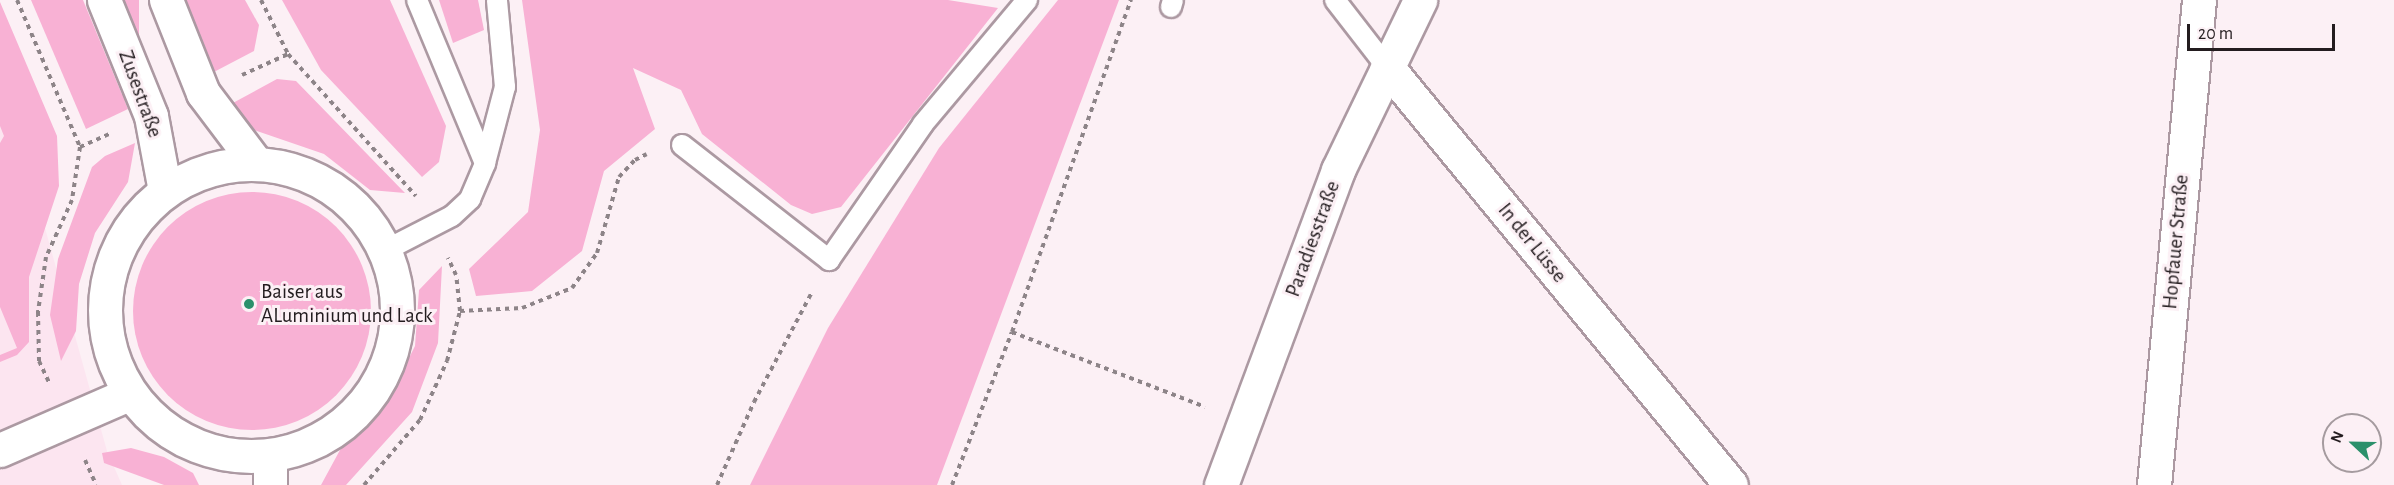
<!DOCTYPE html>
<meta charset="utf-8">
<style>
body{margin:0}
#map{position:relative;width:2394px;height:485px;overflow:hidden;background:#fcf0f5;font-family:"Alegreya Sans",sans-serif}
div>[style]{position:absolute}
.built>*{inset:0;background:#fce5f0}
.green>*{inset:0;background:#f8b1d4;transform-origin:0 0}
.round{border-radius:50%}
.path>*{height:4px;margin-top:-2px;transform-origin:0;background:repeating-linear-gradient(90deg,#8d8488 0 4.5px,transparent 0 9px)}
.roads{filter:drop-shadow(2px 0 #ac99a2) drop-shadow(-2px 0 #ac99a2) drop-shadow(0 2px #ac99a2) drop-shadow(0 -2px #ac99a2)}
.lane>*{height:20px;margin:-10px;padding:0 10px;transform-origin:10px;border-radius:10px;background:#fff}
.street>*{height:33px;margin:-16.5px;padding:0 16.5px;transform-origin:16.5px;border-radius:16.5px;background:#fff}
.secondary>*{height:33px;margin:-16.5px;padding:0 16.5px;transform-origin:16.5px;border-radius:16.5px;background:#fff}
.secondary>.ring{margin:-16.5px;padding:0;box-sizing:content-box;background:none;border:33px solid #fff;border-radius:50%}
.dots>*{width:16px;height:16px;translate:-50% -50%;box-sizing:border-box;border:3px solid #fcf0f5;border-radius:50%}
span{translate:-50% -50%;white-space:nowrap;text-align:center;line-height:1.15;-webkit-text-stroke:6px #fcf0f5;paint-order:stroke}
.street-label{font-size:21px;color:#231c1f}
.poi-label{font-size:21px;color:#231c1f}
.left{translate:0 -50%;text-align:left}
.north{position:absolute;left:2322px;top:413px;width:60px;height:60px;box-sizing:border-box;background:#fcf0f5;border:2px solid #a59b9f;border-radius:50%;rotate:292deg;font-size:16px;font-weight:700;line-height:24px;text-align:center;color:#231c1f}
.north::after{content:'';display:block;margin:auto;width:21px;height:27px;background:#2b906b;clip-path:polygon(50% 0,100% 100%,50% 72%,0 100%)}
.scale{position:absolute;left:2187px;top:24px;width:148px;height:27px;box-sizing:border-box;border:3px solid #231c1f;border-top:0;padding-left:8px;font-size:18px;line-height:21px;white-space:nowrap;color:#231c1f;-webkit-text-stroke:4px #fcf0f5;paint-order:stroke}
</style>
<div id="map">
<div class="built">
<i style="clip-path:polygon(0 106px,35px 192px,107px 451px,122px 485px,0 485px)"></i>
</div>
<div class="green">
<i style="clip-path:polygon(31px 0,83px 0,128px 109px,86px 129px)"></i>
<i style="left:122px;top:0;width:17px;height:101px"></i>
<i style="clip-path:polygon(181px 0,245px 0,259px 25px,254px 51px,212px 73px)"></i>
<i style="clip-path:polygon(282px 0,390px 0,446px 126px,439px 162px,422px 177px,321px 70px)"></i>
<i style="clip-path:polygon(439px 0,478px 0,484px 30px,453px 43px)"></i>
<i style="clip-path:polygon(522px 0,948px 0,998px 8px,841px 207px,812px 214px,791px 205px,702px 134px,681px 90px,633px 68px,655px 129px,604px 171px,582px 251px,532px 291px,476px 296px,469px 269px,528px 212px,540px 130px)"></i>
<i style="clip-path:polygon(1058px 0,1119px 0,937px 485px,750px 485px,828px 328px,939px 148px)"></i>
<i style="clip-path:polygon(0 2px,57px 136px,59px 186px,29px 277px,29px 342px,17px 355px,0 362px,0 355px,17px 348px,0 307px,0 143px,4px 136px,0 126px)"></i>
<i style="clip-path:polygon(277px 79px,296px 81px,405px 193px,370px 190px,324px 154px,254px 130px,231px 104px)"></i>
<i style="clip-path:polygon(135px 143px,128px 182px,95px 233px,79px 284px,76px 331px,61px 361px,50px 315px,58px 259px,92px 167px,105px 156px)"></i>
<i class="round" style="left:133px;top:192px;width:238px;height:238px"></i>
<i style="clip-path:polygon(442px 266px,438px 343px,412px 412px,346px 485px,321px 485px,340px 450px,384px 408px,415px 346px,419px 290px)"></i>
<i style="clip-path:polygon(131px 448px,164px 457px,193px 473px,199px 485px,164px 485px,104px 463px,102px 453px)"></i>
</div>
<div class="path">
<i style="left:17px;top:0;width:160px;rotate:66.8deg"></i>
<i style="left:80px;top:147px;width:54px;rotate:98.6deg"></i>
<i style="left:72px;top:200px;width:63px;rotate:114.5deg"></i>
<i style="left:46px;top:257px;width:56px;rotate:98.3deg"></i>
<i style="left:38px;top:312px;width:49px;rotate:88.8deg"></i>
<i style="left:39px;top:361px;width:23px;rotate:65deg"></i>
<i style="left:261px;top:0;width:60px;rotate:63.4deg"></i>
<i style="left:288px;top:54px;width:191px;rotate:48deg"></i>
<i style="left:242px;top:75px;width:51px;rotate:-24.5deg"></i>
<i style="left:80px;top:147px;width:35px;rotate:-24deg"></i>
<i style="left:460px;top:311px;width:62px;rotate:-2.8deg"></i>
<i style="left:522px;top:308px;width:54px;rotate:-21.8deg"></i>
<i style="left:572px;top:288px;width:43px;rotate:-54.5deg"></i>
<i style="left:597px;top:253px;width:79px;rotate:-73.9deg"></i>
<i style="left:619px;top:177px;width:23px;rotate:-47deg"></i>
<i style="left:635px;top:160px;width:13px;rotate:-27deg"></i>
<i style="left:1012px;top:332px;width:207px;rotate:21.2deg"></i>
<i style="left:85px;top:460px;width:27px;rotate:66deg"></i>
<i style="left:364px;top:485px;width:86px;rotate:-49.3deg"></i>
<i style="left:420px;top:420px;width:65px;rotate:-65.4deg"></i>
<i style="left:447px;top:361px;width:52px;rotate:-75.4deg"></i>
<i style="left:460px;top:311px;width:36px;rotate:-96deg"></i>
<i style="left:456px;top:275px;width:19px;rotate:-115deg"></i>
<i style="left:717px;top:485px;width:91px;rotate:-66deg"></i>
<i style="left:754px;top:402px;width:124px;rotate:-62.2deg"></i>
<i style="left:952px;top:485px;width:164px;rotate:-68.6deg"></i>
<i style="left:1012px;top:332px;width:353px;rotate:-70.3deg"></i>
</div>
<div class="roads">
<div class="lane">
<i style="left:417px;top:0;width:177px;rotate:67.4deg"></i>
<i style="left:1335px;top:0;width:85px;rotate:52.2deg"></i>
<i style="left:1171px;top:7px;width:7px;rotate:-74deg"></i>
<i style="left:682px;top:145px;width:187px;rotate:38deg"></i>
<i style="left:829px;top:260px;width:165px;rotate:-55.3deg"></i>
<i style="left:923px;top:124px;width:162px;rotate:-50deg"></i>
<i style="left:386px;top:250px;width:74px;rotate:-27.3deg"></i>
<i style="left:452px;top:216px;width:25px;rotate:-43deg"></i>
<i style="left:470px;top:199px;width:39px;rotate:-67deg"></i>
<i style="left:485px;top:163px;width:79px;rotate:-75.3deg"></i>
<i style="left:505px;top:87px;width:87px;rotate:-95.3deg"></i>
</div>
<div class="street">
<i style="left:1387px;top:67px;width:541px;rotate:50.55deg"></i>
<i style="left:0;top:450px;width:141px;rotate:-23.5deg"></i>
<i style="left:1221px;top:485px;width:336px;rotate:-69.6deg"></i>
<i style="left:1338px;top:170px;width:189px;rotate:-64.2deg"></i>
<i style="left:2154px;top:485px;width:487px;rotate:-84.7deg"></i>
</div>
<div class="secondary">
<i style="left:104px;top:0;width:125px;rotate:67.9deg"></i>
<i style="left:151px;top:116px;width:76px;rotate:79.4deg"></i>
<i style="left:166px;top:0;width:100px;rotate:68.3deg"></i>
<i style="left:203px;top:93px;width:88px;rotate:52.9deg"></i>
<i class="ring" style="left:105px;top:164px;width:259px;height:259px"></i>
<i style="left:270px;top:456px;width:29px;rotate:90deg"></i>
</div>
</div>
<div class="dots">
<i style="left:249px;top:304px;background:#2b906b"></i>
</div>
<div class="street-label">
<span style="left:140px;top:94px;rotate:70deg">Zusestraße</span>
<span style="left:1313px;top:239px;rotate:-70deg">Paradiesstraße</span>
<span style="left:2176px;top:242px;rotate:-85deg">Hopfauer Straße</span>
<span style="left:1532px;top:243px;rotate:51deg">In der Lüsse</span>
</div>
<div class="poi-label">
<span class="left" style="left:261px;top:304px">Baiser aus<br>ALuminium und Lack</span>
</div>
<div class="north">N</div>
<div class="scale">20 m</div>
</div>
